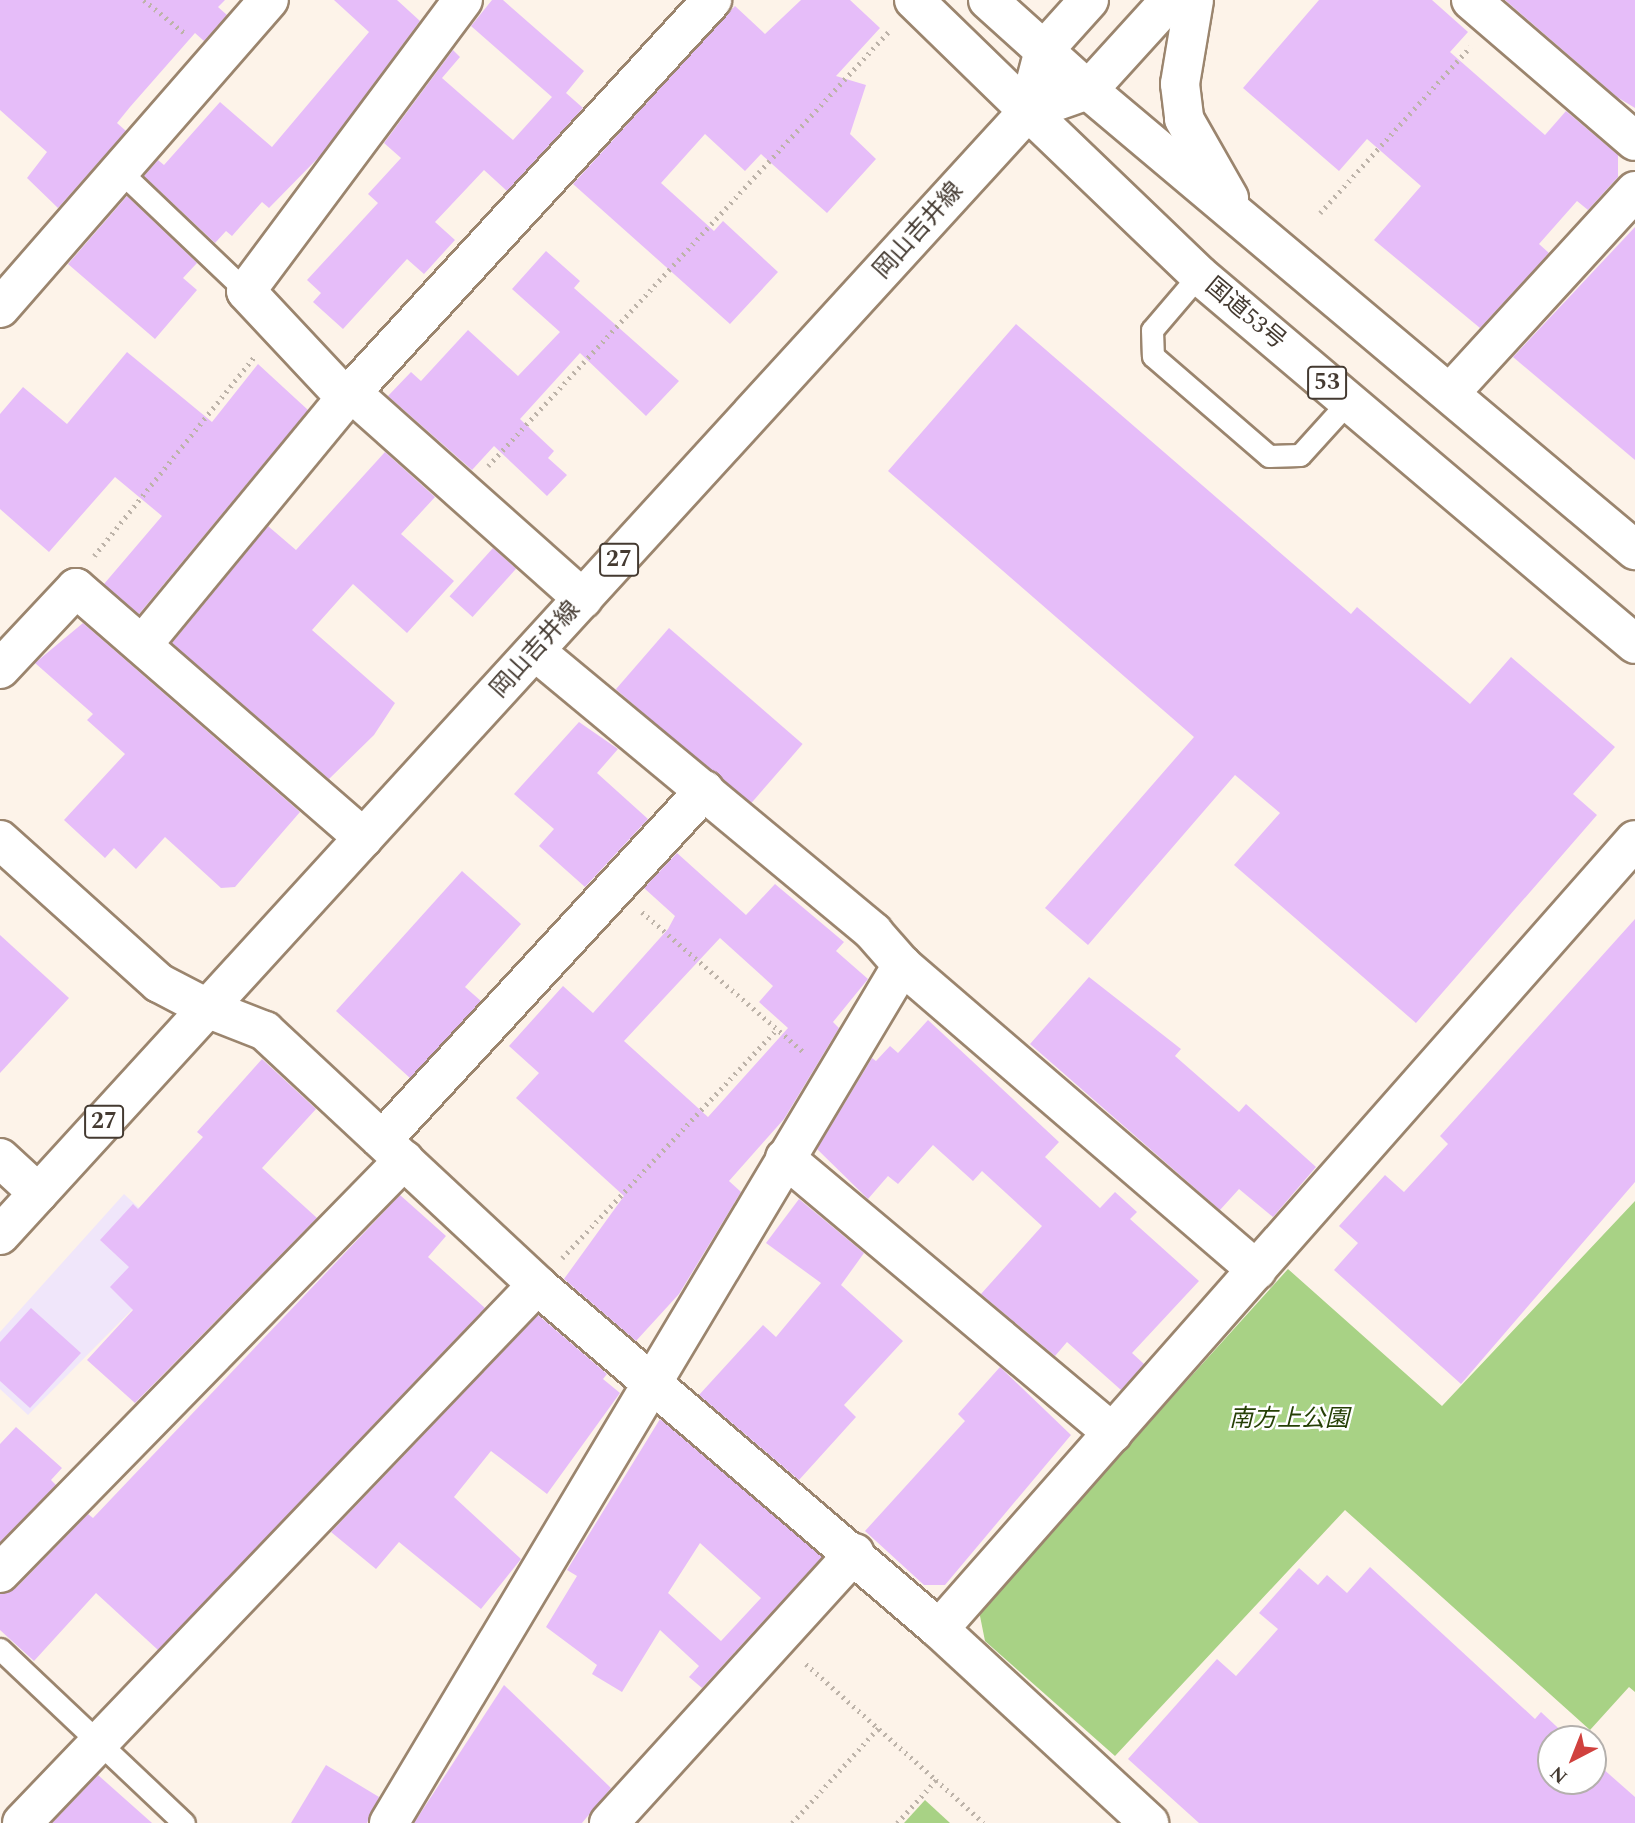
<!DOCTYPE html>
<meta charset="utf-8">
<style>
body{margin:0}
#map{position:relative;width:1635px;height:1823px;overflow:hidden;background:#fdf3e9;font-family:Spectral,"Noto Sans JP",serif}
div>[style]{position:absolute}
.commercial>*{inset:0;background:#f0e6fa}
.green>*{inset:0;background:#a8d285}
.building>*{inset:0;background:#e6bdf9;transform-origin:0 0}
.path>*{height:4.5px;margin-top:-2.25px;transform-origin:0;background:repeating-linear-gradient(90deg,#bdb3a9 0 2px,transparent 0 7px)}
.roads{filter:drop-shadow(2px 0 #9b856e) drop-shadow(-2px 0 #9b856e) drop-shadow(0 2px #9b856e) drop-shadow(0 -2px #9b856e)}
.lane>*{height:21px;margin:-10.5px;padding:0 10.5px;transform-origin:10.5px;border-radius:10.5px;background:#fff}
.street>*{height:38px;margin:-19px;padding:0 19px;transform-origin:19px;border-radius:19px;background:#fff}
.secondary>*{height:38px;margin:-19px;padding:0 19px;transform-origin:19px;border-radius:19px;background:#fff}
.primary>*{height:38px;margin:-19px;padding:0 19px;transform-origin:19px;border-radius:19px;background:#fff}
.highway>*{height:38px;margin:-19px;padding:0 19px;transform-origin:19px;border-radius:19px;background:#fff}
span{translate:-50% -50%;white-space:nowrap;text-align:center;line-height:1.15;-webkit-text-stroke:5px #fff;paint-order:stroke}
.shield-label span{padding:2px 5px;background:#fff;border:2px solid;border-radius:5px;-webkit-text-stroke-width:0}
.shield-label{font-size:23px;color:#443a31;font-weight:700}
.street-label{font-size:24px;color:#443a31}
.park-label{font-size:24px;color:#264006;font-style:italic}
.north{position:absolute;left:1537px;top:1725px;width:70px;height:70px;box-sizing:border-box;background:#fff;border:2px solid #b4b0ad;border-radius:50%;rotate:222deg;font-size:19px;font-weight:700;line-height:28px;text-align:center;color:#443a31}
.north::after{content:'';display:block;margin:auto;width:24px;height:32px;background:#d0413e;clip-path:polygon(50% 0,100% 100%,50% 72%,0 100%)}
</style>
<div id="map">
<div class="commercial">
<i style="clip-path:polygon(124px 1194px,188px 1253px,28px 1415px,0 1389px,0 1332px)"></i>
</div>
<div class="green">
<i style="clip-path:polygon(1635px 1201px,1635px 1692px,1629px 1687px,1590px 1730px,1345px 1510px,1115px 1756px,985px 1641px,979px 1611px,1288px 1269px,1442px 1406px)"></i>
<i style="clip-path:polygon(925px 1800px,950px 1823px,904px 1823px)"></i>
</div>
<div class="building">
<i style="clip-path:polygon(0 0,225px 0,218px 7px,227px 15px,204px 41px,195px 33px,130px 107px,117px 123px,126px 131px,58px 208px,27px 178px,47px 152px,0 110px)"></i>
<i style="clip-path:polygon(334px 0,397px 0,420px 21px,320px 156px,269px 208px,262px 202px,232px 236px,226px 231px,215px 243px,144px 176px,158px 160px,164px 165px,220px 102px,272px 147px,369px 32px)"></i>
<i style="clip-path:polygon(492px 0,503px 0,584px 71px,566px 93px,583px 108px,507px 191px,484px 170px,435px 222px,455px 240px,424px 274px,407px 259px,343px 329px,313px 302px,321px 293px,307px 280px,378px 203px,368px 194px,401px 158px,384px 143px,453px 50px,460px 57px,442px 78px,513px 140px,552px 97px,471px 26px)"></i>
<i style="clip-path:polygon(801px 0,850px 0,880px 28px,836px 76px,866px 85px,850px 134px,876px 159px,827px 213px,761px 154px,745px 171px,705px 134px,661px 183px,714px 231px,723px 221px,778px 272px,730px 324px,573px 184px,735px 6px,765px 34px)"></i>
<i style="clip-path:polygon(1319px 0,1432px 0,1468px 32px,1450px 52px,1545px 135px,1566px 111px,1618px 155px,1618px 177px,1588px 210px,1577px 201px,1539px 244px,1549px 253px,1480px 328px,1374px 240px,1421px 186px,1367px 139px,1339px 171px,1243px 88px)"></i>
<i style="clip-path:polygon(1505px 0,1635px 0,1635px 108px,1617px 97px)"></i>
<i style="clip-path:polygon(127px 196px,197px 263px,183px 278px,197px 290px,155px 339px,68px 264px)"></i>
<i style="clip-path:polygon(1635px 227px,1635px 460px,1513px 357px)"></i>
<i style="clip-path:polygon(546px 251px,580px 281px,574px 288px,679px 381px,646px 416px,580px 353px,520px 419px,554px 451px,548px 458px,567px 475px,547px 496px,494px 446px,472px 470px,388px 396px,411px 372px,421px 381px,468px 330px,518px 376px,560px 332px,512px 289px)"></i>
<i style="clip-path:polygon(1016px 324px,1351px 614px,1357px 607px,1470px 704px,1511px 657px,1615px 747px,1573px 794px,1597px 815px,1416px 1023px,1234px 865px,1280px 813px,1235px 775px,1088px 945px,1045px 908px,1194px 737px,888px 471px)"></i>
<i style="clip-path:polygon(127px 352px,212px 422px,258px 364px,308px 410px,139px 614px,104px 584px,162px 516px,115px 477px,49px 552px,0 509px,0 414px,23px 387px,67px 424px)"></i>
<i style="clip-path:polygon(385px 452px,435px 497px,401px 534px,454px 581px,407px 633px,353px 584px,312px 630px,395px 703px,374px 735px,329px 779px,172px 643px,268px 526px,296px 550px)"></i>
<i style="left:493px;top:548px;width:31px;height:65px;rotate:42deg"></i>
<i style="clip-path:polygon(83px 623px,300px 812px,235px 887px,221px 888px,165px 837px,136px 869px,114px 848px,105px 858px,64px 820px,125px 754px,87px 720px,93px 714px,35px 663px)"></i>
<i style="left:669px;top:628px;width:177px;height:81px;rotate:41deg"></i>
<i style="clip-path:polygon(579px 722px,618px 749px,597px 773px,648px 819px,585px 887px,539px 846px,554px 829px,514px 794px)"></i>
<i style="clip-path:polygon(evenodd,677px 853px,746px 915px,775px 884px,844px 942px,836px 951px,868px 979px,833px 1022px,839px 1028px,784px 1119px,729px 1181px,741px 1192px,679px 1294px,636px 1341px,564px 1279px,624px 1196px,516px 1098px,539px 1073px,509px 1046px,563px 986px,593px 1013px,668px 929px,675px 916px,644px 888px,677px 853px,720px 938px,773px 986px,759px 1002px,788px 1028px,708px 1117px,624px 1041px,720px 938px)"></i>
<i style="clip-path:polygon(462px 871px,521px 924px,465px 987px,481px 1001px,410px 1078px,336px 1011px)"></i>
<i style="clip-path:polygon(1635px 919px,1635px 1182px,1461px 1384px,1334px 1270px,1358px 1243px,1339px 1226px,1385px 1175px,1404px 1192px,1448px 1144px,1440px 1136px)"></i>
<i style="clip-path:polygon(0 935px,69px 998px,0 1073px)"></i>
<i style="clip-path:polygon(1089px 977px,1181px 1049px,1175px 1056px,1239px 1112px,1246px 1104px,1316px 1167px,1273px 1217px,1239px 1189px,1220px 1210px,1030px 1044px)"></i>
<i style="clip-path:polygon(928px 1020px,1059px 1142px,1045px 1157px,1100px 1208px,1115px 1192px,1137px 1212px,1130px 1219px,1199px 1281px,1132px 1353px,1144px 1364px,1121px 1390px,1067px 1342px,1055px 1356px,981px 1294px,1042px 1226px,982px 1171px,973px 1181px,933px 1145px,898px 1184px,888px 1176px,868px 1199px,817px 1149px,872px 1058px,876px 1061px,890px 1046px,898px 1053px)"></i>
<i style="clip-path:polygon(262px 1059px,316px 1109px,262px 1168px,317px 1218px,135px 1403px,87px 1360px,133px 1310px,110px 1287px,129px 1267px,100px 1240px,133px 1204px,138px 1209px,203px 1137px,197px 1132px)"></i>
<i style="clip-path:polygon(400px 1195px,446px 1236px,428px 1257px,485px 1308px,158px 1650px,96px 1593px,34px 1661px,0 1630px,0 1594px,16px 1588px,88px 1514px,93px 1518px)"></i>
<i style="clip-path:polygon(799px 1199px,864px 1253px,841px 1285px,903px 1341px,844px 1405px,856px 1417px,799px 1480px,699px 1395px,763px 1325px,776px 1337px,821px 1283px,766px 1243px)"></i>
<i style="clip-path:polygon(31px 1308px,81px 1353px,30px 1408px,0 1381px,0 1342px)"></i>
<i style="clip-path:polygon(538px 1315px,607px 1374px,603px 1379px,620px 1393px,547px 1494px,491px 1451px,454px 1497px,521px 1559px,481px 1609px,399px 1542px,376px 1569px,331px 1532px)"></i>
<i style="clip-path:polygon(1000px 1367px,1071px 1435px,945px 1585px,924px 1585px,865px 1531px,965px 1421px,958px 1414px)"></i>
<i style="clip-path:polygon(evenodd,660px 1419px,822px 1557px,702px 1688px,689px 1677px,699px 1666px,660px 1630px,622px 1692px,592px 1674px,597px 1665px,546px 1627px,577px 1576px,567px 1570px,660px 1419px,700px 1543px,761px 1598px,721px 1641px,668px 1593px,700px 1543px)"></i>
<i style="clip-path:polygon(16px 1427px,62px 1468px,51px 1480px,56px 1485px,0 1542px,0 1444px)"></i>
<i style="clip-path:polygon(1370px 1567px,1535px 1719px,1541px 1712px,1570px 1739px,1551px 1739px,1551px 1781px,1593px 1781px,1593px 1760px,1635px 1797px,1635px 1823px,1199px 1823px,1128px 1759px,1217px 1659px,1236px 1676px,1278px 1629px,1259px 1613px,1299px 1568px,1318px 1585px,1327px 1575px,1347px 1593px)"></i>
<i style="clip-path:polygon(504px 1685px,611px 1788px,582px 1823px,414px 1823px)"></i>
<i style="clip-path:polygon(326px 1765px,379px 1797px,367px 1823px,291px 1823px)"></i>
<i style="clip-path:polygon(98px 1775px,152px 1823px,52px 1823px)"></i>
</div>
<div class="path">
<i style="left:144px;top:0;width:55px;rotate:39.1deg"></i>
<i style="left:1320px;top:213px;width:224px;rotate:-47.9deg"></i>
<i style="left:488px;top:466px;width:593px;rotate:-47.32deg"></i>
<i style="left:94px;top:556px;width:257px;rotate:-51.2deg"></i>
<i style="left:642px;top:912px;width:216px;rotate:40.9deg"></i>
<i style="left:562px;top:1258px;width:314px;rotate:-46.8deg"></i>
<i style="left:806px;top:1664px;width:174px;rotate:41.7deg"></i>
<i style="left:792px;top:1823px;width:128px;rotate:-47.8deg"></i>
<i style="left:897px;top:1823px;width:58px;rotate:-47.8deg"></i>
<i style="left:936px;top:1780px;width:64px;rotate:41.9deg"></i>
</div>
<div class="roads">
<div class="lane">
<i style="left:123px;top:174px;width:170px;rotate:43.6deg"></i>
<i style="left:1199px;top:275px;width:72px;rotate:130.5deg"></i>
<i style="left:1152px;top:330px;width:26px;rotate:88deg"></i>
<i style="left:1153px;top:356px;width:153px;rotate:40.8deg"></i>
<i style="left:1269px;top:456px;width:31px;rotate:-2deg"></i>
<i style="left:1300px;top:455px;width:73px;rotate:-47.8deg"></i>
<i style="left:0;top:1649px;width:253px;rotate:43.4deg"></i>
</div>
<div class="street">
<i style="left:1471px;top:0;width:216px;rotate:40.7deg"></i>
<i style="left:0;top:308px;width:409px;rotate:-48.9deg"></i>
<i style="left:1450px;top:393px;width:274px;rotate:-47.5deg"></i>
<i style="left:353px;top:394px;width:308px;rotate:41.7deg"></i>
<i style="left:346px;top:398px;width:146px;rotate:-133.1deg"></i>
<i style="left:246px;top:291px;width:363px;rotate:-53.3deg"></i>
<i style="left:143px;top:644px;width:319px;rotate:-50.5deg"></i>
<i style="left:346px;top:398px;width:541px;rotate:-47.4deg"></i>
<i style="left:535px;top:651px;width:440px;rotate:39.7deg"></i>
<i style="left:873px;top:932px;width:44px;rotate:48.7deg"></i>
<i style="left:902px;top:965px;width:468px;rotate:40.7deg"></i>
<i style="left:0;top:669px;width:111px;rotate:-46.8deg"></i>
<i style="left:76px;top:588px;width:381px;rotate:41deg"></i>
<i style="left:209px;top:1009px;width:60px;rotate:21.4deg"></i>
<i style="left:265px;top:1031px;width:372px;rotate:43deg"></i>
<i style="left:537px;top:1285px;width:529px;rotate:40.55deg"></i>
<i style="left:939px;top:1629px;width:1052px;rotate:-48.58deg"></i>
<i style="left:382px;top:1140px;width:476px;rotate:-47.3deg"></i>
<i style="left:0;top:1158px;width:52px;rotate:42.6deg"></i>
<i style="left:785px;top:1158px;width:428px;rotate:40deg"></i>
<i style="left:0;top:1573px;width:578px;rotate:-45.63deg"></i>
<i style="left:22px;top:1823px;width:745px;rotate:-46.25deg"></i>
<i style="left:389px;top:1823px;width:1000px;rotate:-59.12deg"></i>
<i style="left:609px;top:1823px;width:365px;rotate:-47.7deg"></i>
</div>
<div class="secondary">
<i style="left:914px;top:0;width:159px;rotate:44.2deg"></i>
<i style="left:988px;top:0;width:135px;rotate:42deg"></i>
<i style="left:0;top:840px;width:214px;rotate:42deg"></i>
<i style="left:159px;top:983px;width:56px;rotate:27.5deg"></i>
<i style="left:939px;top:1629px;width:286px;rotate:42.7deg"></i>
</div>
<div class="primary">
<i style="left:0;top:1235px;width:1523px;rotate:-47.55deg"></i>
<i style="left:1028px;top:111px;width:64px;rotate:-19.3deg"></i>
</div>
<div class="highway">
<i style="left:1089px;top:0;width:67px;rotate:132deg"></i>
<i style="left:1044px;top:50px;width:63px;rotate:104.7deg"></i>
<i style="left:1028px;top:111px;width:237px;rotate:43.8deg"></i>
<i style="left:1199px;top:275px;width:571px;rotate:40.24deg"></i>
<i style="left:1170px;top:0;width:122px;rotate:132.3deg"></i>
<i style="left:1088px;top:90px;width:715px;rotate:40.06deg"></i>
<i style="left:1194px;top:0;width:85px;rotate:99.5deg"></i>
<i style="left:1180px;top:84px;width:35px;rotate:83deg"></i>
<i style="left:1184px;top:119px;width:91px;rotate:60.3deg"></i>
</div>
</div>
<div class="shield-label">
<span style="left:1327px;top:383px">53</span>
<span style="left:619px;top:560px">27</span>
<span style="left:104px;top:1122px">27</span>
</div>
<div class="street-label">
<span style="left:919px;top:231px;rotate:-48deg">岡山吉井線</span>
<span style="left:1245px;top:314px;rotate:40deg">国道53号</span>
<span style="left:536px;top:650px;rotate:-48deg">岡山吉井線</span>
</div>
<div class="park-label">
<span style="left:1289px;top:1420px">南方上公園</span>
</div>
<div class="north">N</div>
</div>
